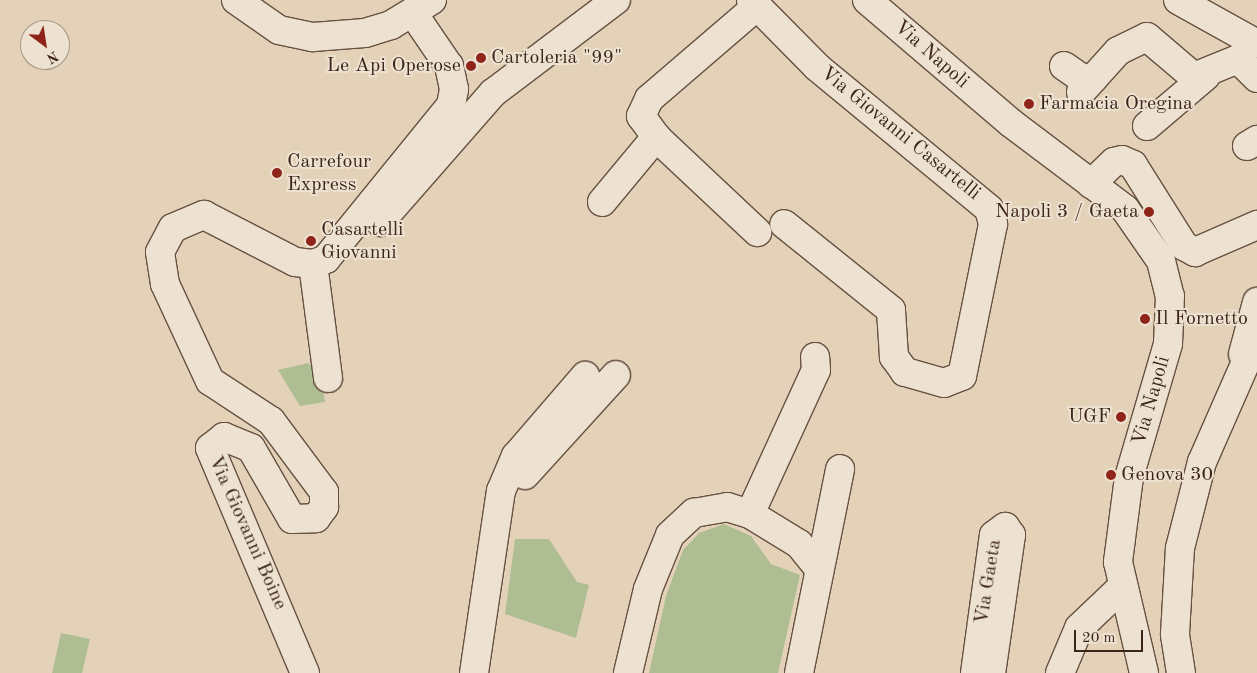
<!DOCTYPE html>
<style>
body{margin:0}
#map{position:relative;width:1257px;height:673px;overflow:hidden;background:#e4d2b8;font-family:"Old Standard TT",serif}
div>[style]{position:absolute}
.green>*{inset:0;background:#afbd93}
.roads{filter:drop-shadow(1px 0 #675042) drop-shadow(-1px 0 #675042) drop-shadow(0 1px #675042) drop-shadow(0 -1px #675042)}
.minor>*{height:28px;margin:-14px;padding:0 14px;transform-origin:14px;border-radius:14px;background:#ede2d1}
.dots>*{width:14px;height:14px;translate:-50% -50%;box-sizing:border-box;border:2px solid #ede2d1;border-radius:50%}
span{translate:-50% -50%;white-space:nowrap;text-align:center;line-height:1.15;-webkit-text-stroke:4px #ede2d1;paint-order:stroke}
.street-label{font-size:20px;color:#3d241a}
.poi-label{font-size:20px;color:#3d241a}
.left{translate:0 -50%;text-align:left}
.right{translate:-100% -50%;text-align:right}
.north{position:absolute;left:20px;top:20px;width:50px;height:50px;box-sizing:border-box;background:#ede2d1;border:1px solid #a79688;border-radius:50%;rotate:149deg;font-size:14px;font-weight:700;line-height:20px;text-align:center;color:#3d241a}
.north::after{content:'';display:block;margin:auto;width:18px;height:22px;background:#8f2418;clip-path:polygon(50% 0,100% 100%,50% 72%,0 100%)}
.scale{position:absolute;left:1074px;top:630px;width:69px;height:22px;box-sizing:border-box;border:2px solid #3d241a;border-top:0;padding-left:6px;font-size:15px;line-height:18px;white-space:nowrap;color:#3d241a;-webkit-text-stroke:4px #ede2d1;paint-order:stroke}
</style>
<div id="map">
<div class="green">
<i style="clip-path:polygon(308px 363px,320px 372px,325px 402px,300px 406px,278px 370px)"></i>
<i style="clip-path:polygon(724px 524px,751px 536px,771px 564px,800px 575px,778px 673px,649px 673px,666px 596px,683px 550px,699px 533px)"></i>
<i style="clip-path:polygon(515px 539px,549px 539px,577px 582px,589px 585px,576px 638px,505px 614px)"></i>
<i style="clip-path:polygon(61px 633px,90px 639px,82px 673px,52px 673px)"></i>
</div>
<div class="roads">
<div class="minor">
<i style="left:236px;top:0;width:52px;rotate:34.9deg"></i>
<i style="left:279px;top:30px;width:35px;rotate:12deg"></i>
<i style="left:313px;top:37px;width:52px;rotate:-4.4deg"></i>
<i style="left:365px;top:33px;width:27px;rotate:-17deg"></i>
<i style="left:391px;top:25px;width:48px;rotate:-31.4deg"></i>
<i style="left:751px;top:0;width:94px;rotate:45.4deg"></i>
<i style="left:817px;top:67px;width:223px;rotate:39.5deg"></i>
<i style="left:989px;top:209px;width:16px;rotate:75deg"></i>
<i style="left:993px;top:224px;width:155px;rotate:101.5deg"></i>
<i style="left:962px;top:376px;width:19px;rotate:159deg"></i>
<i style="left:944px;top:383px;width:41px;rotate:-164.2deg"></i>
<i style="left:905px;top:372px;width:19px;rotate:-126deg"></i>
<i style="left:894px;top:357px;width:47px;rotate:-93.7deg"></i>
<i style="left:891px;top:310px;width:137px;rotate:-141.2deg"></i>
<i style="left:867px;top:0;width:189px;rotate:40.5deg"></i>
<i style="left:1011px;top:123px;width:143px;rotate:37deg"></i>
<i style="left:1125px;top:209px;width:63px;rotate:55.3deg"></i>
<i style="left:1161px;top:261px;width:36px;rotate:76deg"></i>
<i style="left:1170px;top:296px;width:48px;rotate:92.4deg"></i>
<i style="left:1168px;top:344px;width:139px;rotate:106.3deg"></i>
<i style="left:1129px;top:477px;width:86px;rotate:97.4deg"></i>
<i style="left:1118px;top:562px;width:114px;rotate:76.8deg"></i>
<i style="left:1178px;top:0;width:90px;rotate:29.1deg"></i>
<i style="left:756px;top:7px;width:141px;rotate:139.3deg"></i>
<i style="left:649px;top:99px;width:19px;rotate:115deg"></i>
<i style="left:641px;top:116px;width:26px;rotate:54deg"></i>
<i style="left:656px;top:137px;width:139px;rotate:43.2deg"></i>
<i style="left:1064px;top:66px;width:21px;rotate:35deg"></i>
<i style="left:1081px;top:78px;width:12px;rotate:5deg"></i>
<i style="left:1081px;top:92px;width:55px;rotate:-47.9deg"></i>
<i style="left:1118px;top:51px;width:32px;rotate:-26deg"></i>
<i style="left:1147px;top:37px;width:62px;rotate:40.4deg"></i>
<i style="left:1194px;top:77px;width:48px;rotate:-22.2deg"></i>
<i style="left:1238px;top:59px;width:27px;rotate:45deg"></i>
<i style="left:1147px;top:126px;width:77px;rotate:-40.3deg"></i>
<i style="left:1247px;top:146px;width:12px;rotate:-31deg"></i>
<i style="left:1091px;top:184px;width:32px;rotate:-44deg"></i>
<i style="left:1114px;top:162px;width:8px;rotate:-14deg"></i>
<i style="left:1122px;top:160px;width:12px;rotate:24deg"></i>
<i style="left:1133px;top:165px;width:96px;rotate:57.8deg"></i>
<i style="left:1184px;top:246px;width:13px;rotate:29deg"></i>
<i style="left:1195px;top:252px;width:68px;rotate:-23.5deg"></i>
<i style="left:602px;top:202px;width:85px;rotate:-50.3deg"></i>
<i style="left:380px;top:222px;width:171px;rotate:-48.8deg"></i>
<i style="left:493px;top:93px;width:154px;rotate:-37.1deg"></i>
<i style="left:313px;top:264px;width:115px;rotate:82.5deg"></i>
<i style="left:1243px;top:354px;width:54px;rotate:-74.9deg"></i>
<i style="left:525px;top:475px;width:135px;rotate:-47.7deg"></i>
<i style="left:750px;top:514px;width:158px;rotate:-65.4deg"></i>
<i style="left:816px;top:370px;width:13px;rotate:-94deg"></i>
<i style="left:305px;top:673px;width:244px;rotate:-112.9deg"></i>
<i style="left:210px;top:448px;width:18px;rotate:-38deg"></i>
<i style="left:224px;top:437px;width:29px;rotate:22deg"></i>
<i style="left:251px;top:448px;width:82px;rotate:60deg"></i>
<i style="left:292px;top:519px;width:24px;rotate:-2deg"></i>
<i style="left:316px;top:518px;width:14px;rotate:-54deg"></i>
<i style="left:324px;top:507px;width:15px;rotate:-90deg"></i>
<i style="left:324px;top:492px;width:89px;rotate:-126.7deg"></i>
<i style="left:271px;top:421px;width:73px;rotate:-146.7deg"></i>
<i style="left:210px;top:381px;width:107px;rotate:-114.9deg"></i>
<i style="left:165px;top:284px;width:32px;rotate:-99deg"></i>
<i style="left:160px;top:252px;width:27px;rotate:-62deg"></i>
<i style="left:173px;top:228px;width:34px;rotate:-23deg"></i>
<i style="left:204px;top:215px;width:102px;rotate:27.3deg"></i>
<i style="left:295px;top:262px;width:18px;rotate:6deg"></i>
<i style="left:313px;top:264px;width:14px;rotate:-21deg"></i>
<i style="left:326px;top:259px;width:198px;rotate:-50.9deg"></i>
<i style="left:451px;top:105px;width:16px;rotate:-79deg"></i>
<i style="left:454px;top:89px;width:24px;rotate:-102deg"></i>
<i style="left:449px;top:66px;width:64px;rotate:-124.2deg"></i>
<i style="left:474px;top:673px;width:184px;rotate:-81.6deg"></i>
<i style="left:501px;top:491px;width:38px;rotate:-67deg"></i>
<i style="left:516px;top:456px;width:106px;rotate:-49.2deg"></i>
<i style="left:628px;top:673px;width:86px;rotate:-76.6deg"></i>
<i style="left:648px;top:589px;width:58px;rotate:-67.8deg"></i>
<i style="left:670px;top:535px;width:33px;rotate:-43deg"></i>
<i style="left:694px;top:513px;width:34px;rotate:-10deg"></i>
<i style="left:727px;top:507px;width:24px;rotate:17deg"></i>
<i style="left:750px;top:514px;width:57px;rotate:31.5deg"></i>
<i style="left:799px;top:544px;width:32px;rotate:51deg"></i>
<i style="left:799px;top:673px;width:208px;rotate:-78.6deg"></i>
<i style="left:975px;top:673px;width:139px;rotate:-82.2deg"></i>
<i style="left:994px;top:535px;width:14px;rotate:-36deg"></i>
<i style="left:1005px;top:527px;width:10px;rotate:53deg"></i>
<i style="left:1011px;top:535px;width:139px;rotate:98.2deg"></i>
<i style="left:1060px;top:673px;width:49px;rotate:-67.1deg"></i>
<i style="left:1079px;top:628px;width:58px;rotate:-43.6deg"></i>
<i style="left:1181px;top:673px;width:39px;rotate:-99deg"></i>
<i style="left:1175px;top:634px;width:86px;rotate:-86.7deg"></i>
<i style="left:1180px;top:548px;width:89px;rotate:-75.7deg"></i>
<i style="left:1202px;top:462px;width:137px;rotate:-66.3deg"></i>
</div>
</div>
<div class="dots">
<i style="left:481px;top:58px;background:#8f2418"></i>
<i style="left:471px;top:66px;background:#8f2418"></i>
<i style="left:1029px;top:104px;background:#8f2418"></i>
<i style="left:277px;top:173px;background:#8f2418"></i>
<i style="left:1149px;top:212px;background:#8f2418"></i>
<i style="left:311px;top:241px;background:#8f2418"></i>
<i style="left:1145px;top:319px;background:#8f2418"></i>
<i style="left:1121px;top:417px;background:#8f2418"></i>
<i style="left:1111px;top:475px;background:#8f2418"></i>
</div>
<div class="street-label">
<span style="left:931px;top:55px;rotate:41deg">Via Napoli</span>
<span style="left:900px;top:134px;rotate:39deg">Via Giovanni Casartelli</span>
<span style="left:1152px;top:401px;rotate:-74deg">Via Napoli</span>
<span style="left:247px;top:533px;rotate:66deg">Via Giovanni Boine</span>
<span style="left:989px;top:582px;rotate:-81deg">Via Gaeta</span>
</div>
<div class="poi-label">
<span class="left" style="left:491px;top:58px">Cartoleria "99"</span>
<span class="right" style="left:461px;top:66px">Le Api Operose</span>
<span class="left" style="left:1039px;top:104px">Farmacia Oregina</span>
<span class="left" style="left:287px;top:174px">Carrefour<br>Express</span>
<span class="right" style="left:1139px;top:212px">Napoli 3 / Gaeta</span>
<span class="left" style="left:321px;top:242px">Casartelli<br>Giovanni</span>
<span class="left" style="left:1155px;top:319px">Il Fornetto</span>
<span class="right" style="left:1111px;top:417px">UGF</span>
<span class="left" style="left:1121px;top:475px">Genova 30</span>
</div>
<div class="north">N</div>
<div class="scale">20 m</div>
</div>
